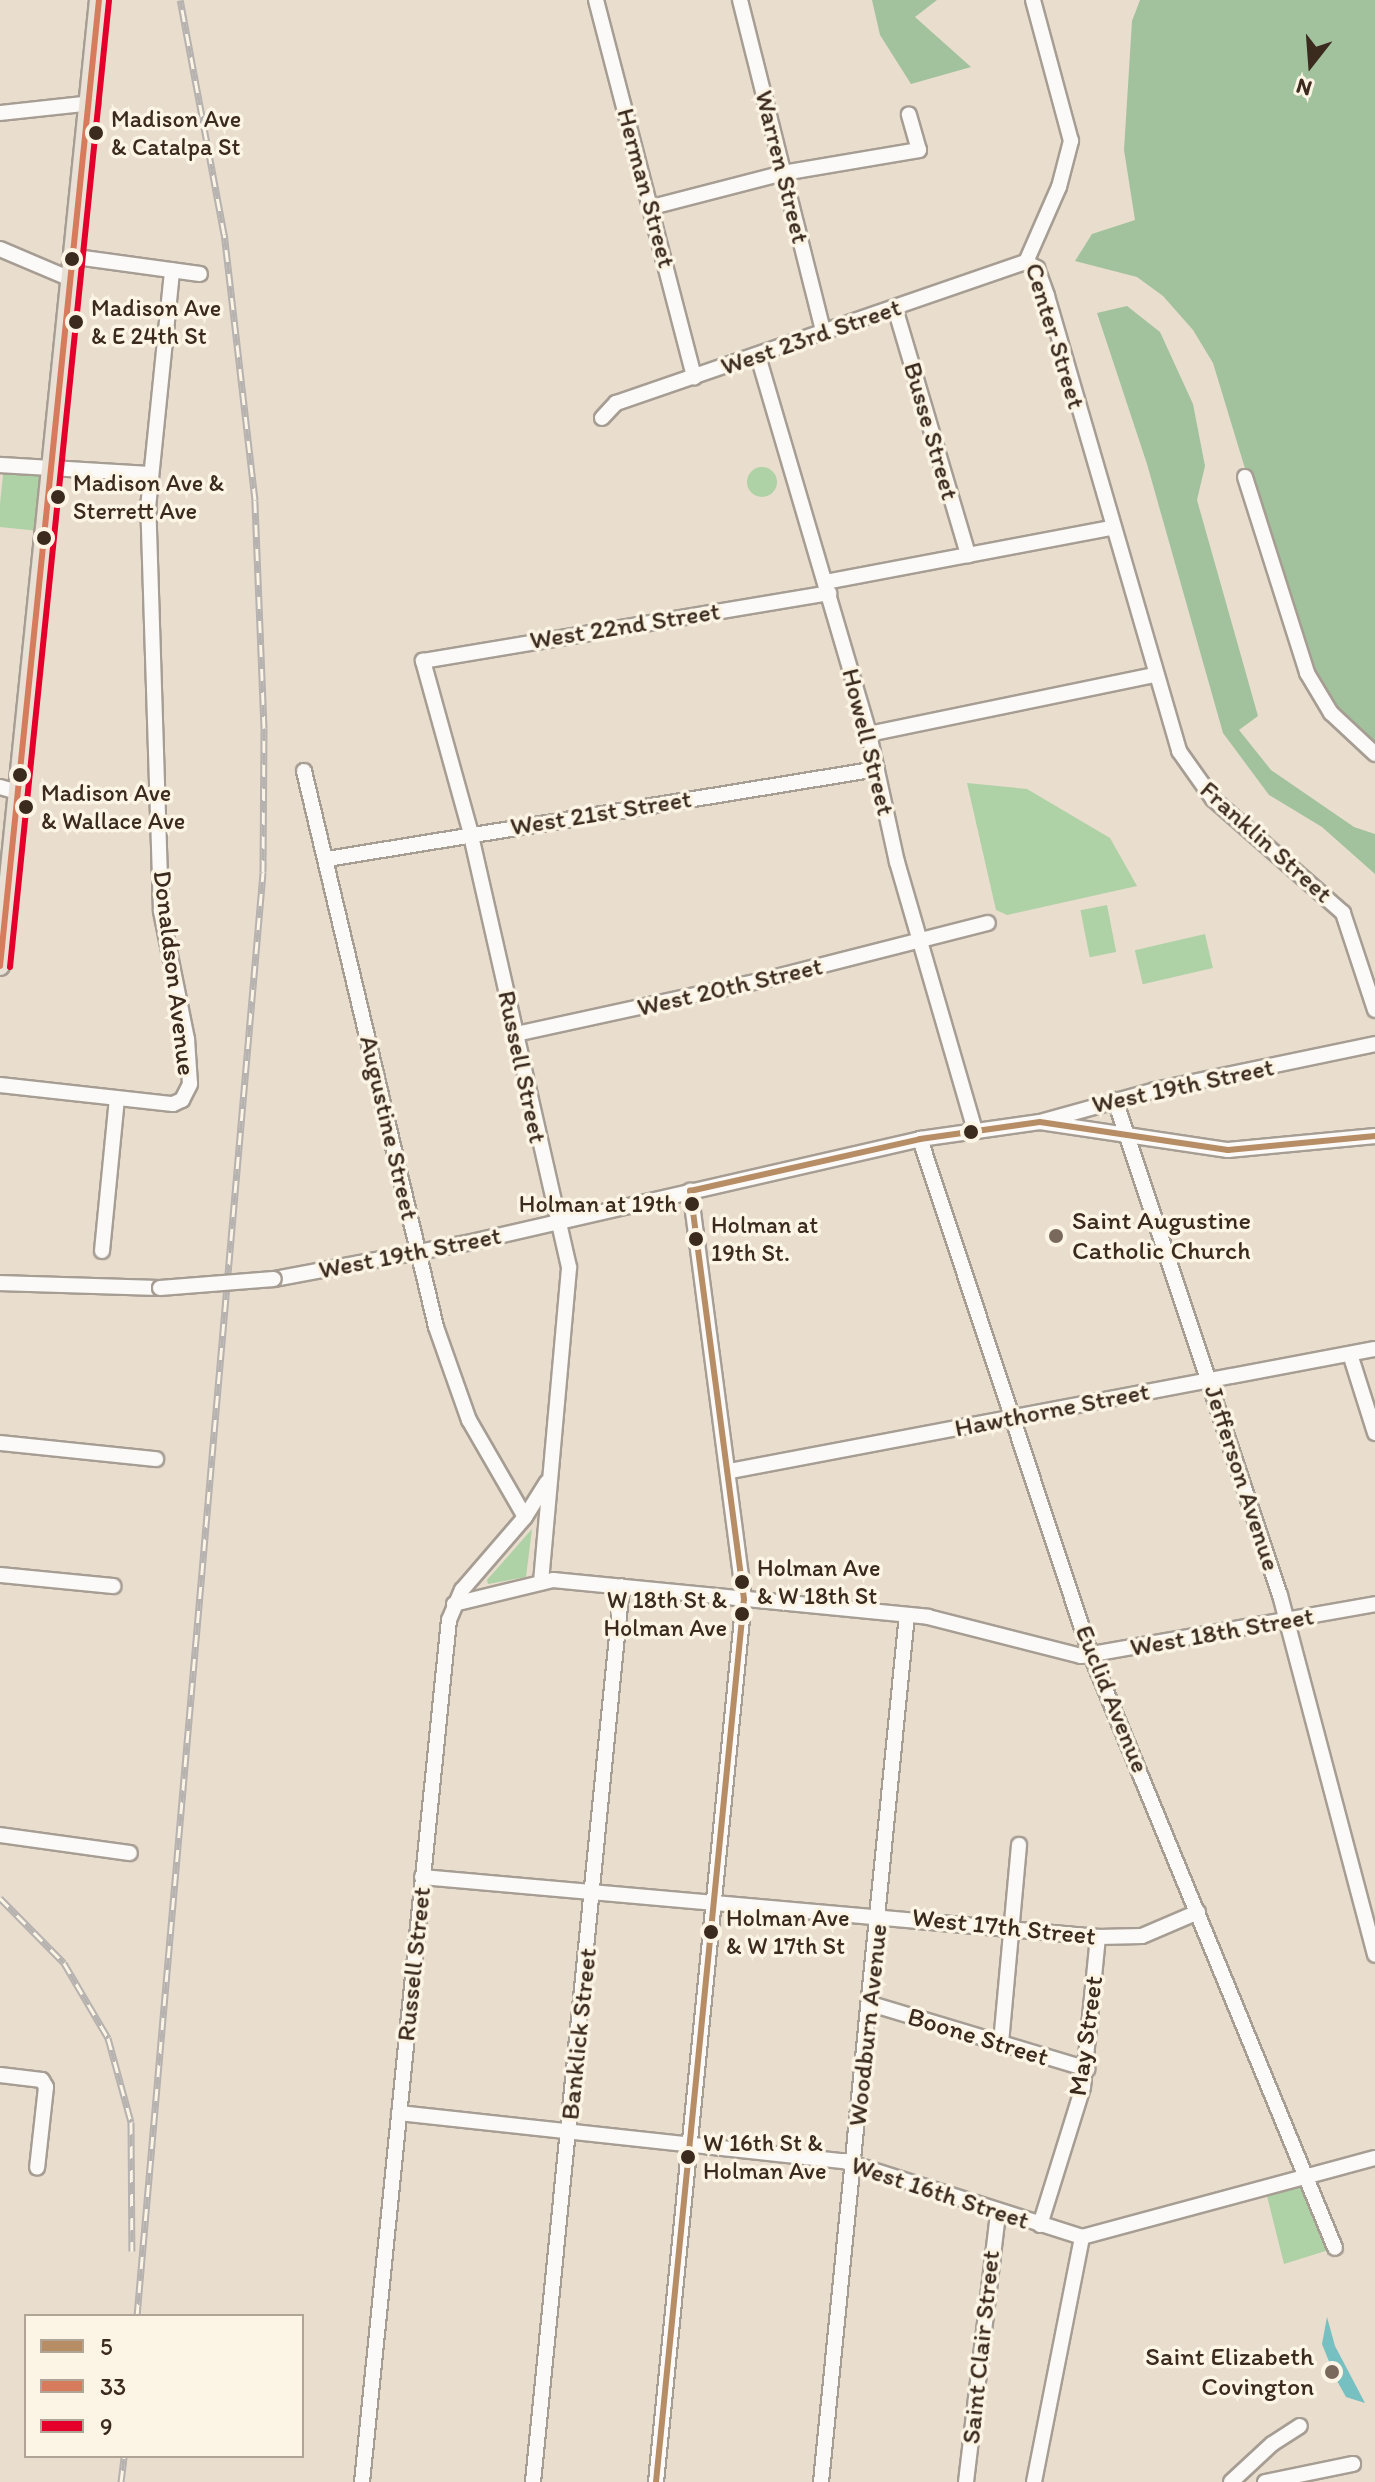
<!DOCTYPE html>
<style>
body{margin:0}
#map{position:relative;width:1375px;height:2482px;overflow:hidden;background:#e9ddce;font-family:Itim,sans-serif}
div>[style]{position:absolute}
.green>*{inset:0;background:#aed1a6;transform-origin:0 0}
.round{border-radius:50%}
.forest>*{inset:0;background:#a1c29c}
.water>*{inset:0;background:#76c0c2}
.roads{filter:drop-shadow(2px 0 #a69d93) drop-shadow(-2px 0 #a69d93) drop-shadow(0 2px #a69d93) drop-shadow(0 -2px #a69d93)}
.minor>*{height:14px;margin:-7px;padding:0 7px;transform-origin:7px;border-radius:7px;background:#fcfaf8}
.major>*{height:18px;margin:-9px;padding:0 9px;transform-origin:9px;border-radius:9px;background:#e9e1d5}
.rail>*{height:7px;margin-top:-3.5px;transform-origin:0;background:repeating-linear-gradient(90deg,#fcf5e5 0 12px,#b6b2af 0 24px);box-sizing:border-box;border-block:2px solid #b6b2af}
.bridges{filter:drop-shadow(2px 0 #a69d93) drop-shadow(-2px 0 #a69d93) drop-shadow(0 2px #a69d93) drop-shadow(0 -2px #a69d93)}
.minor-bridge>*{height:14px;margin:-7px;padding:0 7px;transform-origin:7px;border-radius:7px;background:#fcfaf8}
.bus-1>*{height:6px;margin:-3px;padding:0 3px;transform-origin:3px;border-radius:3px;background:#b78d65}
.bus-2>*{height:6px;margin:-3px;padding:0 3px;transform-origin:3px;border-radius:3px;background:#d67c5c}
.bus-3>*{height:6px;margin:-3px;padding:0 3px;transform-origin:3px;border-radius:3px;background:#e4002b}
.dots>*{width:22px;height:22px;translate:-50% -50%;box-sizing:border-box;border:4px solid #fcf5e5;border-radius:50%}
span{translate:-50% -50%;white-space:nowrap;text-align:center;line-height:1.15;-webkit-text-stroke:7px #fcf5e5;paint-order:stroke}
.bus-label{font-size:24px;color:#3b2a1e}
.left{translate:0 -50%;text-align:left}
.right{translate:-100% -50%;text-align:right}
.street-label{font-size:26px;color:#3b2a1e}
.poi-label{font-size:26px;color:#3b2a1e}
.legend{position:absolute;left:24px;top:2314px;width:280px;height:144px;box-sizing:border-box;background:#fcf5e5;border:2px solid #afa495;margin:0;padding:10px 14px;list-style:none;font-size:24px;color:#3b2a1e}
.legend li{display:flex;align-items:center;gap:16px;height:40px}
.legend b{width:40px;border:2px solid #afa495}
.north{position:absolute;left:1271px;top:24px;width:80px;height:80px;-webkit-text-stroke:6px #fcf5e5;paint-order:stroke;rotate:197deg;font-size:22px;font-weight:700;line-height:32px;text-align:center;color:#3b2a1e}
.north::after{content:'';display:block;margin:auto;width:28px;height:36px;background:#3b2a1e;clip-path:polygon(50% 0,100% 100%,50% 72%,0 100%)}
</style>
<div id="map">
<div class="green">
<i style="left:4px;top:466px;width:49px;height:61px;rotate:6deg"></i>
<i class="round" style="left:747px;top:467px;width:30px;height:30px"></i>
<i style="clip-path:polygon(967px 783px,1027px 789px,1110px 838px,1137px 886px,1007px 915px,996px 910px)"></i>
<i style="left:1107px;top:905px;width:48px;height:27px;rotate:79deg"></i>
<i style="left:1205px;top:934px;width:35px;height:72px;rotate:77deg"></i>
<i style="clip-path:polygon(532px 1529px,526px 1577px,488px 1584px,487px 1580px)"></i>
<i style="clip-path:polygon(1307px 2176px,1335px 2248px,1284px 2264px,1265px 2188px)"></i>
</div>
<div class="forest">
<i style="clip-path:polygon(872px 0,937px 0,915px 17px,971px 67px,911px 84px,880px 35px)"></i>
<i style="clip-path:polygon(1140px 0,1375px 0,1375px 754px,1307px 673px,1213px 363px,1193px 330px,1163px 296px,1137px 277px,1075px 261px,1092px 234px,1135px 220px,1124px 150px,1132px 21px)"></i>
<i style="clip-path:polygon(1127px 306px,1160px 332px,1193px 404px,1205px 466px,1197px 500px,1258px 716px,1239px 730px,1271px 770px,1354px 827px,1375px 834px,1375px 874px,1322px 827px,1269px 795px,1223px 733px,1147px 464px,1097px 313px)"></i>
</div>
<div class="water">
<i style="clip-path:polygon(1327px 2317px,1335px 2346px,1365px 2403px,1346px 2397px,1336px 2379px,1322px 2344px)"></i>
</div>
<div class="roads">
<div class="minor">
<i style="left:596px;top:0;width:390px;rotate:75.4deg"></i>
<i style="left:740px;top:0;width:344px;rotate:75.9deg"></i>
<i style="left:0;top:113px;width:93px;rotate:-6.2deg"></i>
<i style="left:652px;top:207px;width:135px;rotate:-14.5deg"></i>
<i style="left:783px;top:173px;width:138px;rotate:-9.6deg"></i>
<i style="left:919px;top:150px;width:37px;rotate:-106deg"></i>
<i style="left:0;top:249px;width:79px;rotate:23deg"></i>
<i style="left:76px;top:257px;width:125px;rotate:7.8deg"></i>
<i style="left:1026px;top:262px;width:13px;rotate:29deg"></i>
<i style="left:1037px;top:268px;width:30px;rotate:70deg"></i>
<i style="left:1047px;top:296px;width:474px;rotate:73.8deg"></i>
<i style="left:1179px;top:751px;width:59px;rotate:54.7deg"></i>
<i style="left:1213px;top:799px;width:173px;rotate:41.2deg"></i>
<i style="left:1343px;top:913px;width:102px;rotate:71.7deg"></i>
<i style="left:1026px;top:262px;width:82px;rotate:-66.3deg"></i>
<i style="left:1059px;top:187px;width:48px;rotate:-75.4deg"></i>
<i style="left:1071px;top:141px;width:146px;rotate:-105.1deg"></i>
<i style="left:895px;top:308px;width:258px;rotate:73.5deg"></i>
<i style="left:758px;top:356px;width:394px;rotate:73.6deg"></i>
<i style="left:869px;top:734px;width:131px;rotate:77.7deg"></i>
<i style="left:897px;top:862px;width:279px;rotate:73.8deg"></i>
<i style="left:602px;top:418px;width:21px;rotate:-47deg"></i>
<i style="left:616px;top:403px;width:434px;rotate:-19deg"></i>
<i style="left:0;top:465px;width:151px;rotate:3.4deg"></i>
<i style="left:1245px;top:477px;width:206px;rotate:72.4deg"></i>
<i style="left:1307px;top:673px;width:47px;rotate:59deg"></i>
<i style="left:1331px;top:713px;width:60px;rotate:43deg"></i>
<i style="left:825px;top:582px;width:291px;rotate:-10.7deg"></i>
<i style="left:869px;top:734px;width:291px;rotate:-11.7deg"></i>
<i style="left:304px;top:771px;width:571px;rotate:76.64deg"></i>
<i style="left:436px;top:1327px;width:99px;rotate:70.5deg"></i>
<i style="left:469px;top:1420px;width:112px;rotate:60deg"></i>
<i style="left:0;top:787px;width:19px;rotate:16deg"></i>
<i style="left:327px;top:859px;width:557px;rotate:-9.29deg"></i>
<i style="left:516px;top:1034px;width:250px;rotate:-12.3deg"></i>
<i style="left:760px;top:981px;width:235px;rotate:-14.3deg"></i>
<i style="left:0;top:1085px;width:174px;rotate:6.3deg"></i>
<i style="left:173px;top:1104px;width:10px;rotate:-24deg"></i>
<i style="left:182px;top:1100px;width:18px;rotate:-63deg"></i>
<i style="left:190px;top:1084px;width:45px;rotate:-93.8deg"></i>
<i style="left:187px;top:1039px;width:131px;rotate:-101.5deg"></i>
<i style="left:161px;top:911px;width:403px;rotate:-91.8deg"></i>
<i style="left:148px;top:508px;width:239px;rotate:-84.2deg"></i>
<i style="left:1115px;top:1100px;width:522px;rotate:71.57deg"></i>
<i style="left:1280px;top:1595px;width:372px;rotate:75.2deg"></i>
<i style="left:1040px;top:1122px;width:190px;rotate:8.5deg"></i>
<i style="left:1228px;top:1150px;width:148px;rotate:-5.4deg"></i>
<i style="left:920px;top:1139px;width:544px;rotate:71.67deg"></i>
<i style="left:1091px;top:1655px;width:641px;rotate:67.63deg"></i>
<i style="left:102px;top:1251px;width:153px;rotate:-84.4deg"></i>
<i style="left:274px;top:1279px;width:196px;rotate:-10.6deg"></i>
<i style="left:467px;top:1243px;width:465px;rotate:-12.9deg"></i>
<i style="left:920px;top:1139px;width:121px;rotate:-8.1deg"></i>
<i style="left:1040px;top:1122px;width:119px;rotate:-15.5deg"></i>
<i style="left:1155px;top:1090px;width:225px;rotate:-11.8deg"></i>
<i style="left:0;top:1283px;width:160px;rotate:1.8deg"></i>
<i style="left:1350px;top:1354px;width:83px;rotate:72.4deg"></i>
<i style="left:0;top:1443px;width:157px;rotate:5.9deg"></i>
<i style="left:730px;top:1471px;width:655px;rotate:-10.73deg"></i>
<i style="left:0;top:1575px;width:114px;rotate:5.6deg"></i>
<i style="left:541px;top:1582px;width:316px;rotate:-84.9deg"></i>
<i style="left:569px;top:1267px;width:444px;rotate:-102.8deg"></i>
<i style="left:471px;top:834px;width:180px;rotate:-105.5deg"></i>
<i style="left:423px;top:661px;width:412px;rotate:-9.5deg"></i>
<i style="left:454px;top:1604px;width:102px;rotate:-13.6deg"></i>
<i style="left:553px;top:1580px;width:377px;rotate:5.6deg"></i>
<i style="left:928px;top:1617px;width:158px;rotate:14.3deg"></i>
<i style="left:1081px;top:1656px;width:299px;rotate:-10deg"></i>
<i style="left:0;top:1835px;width:131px;rotate:7.9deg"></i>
<i style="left:422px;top:1877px;width:679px;rotate:5.07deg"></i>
<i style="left:1098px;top:1937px;width:44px;rotate:-1.3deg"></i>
<i style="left:1142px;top:1936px;width:61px;rotate:-23.2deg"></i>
<i style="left:871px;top:2004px;width:226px;rotate:16.7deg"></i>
<i style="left:1001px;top:2043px;width:199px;rotate:-84.8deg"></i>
<i style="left:0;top:2075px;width:42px;rotate:6.8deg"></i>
<i style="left:42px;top:2080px;width:8px;rotate:60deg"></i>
<i style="left:46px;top:2087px;width:81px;rotate:96.3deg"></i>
<i style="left:399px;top:2113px;width:448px;rotate:6.2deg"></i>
<i style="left:844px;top:2161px;width:250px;rotate:17.7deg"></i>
<i style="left:1082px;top:2237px;width:303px;rotate:-15.1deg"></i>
<i style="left:1040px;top:2225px;width:145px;rotate:-72.7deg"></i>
<i style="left:1083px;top:2087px;width:151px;rotate:-84.3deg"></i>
<i style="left:362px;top:2482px;width:866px;rotate:-84.24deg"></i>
<i style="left:449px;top:1620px;width:33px;rotate:-67deg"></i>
<i style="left:462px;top:1590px;width:96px;rotate:-49.2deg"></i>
<i style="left:525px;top:1517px;width:41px;rotate:-57.8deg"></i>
<i style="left:533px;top:2482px;width:900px;rotate:-84.33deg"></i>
<i style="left:656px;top:2482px;width:887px;rotate:-84.31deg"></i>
<i style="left:744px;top:1599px;width:412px;rotate:-97.5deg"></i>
<i style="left:821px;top:2482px;width:871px;rotate:-84.34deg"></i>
<i style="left:966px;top:2482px;width:272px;rotate:-83.2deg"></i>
<i style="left:1034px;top:2482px;width:250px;rotate:-78.9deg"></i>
<i style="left:1231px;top:2482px;width:56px;rotate:-42.8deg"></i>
<i style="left:1272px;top:2444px;width:33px;rotate:-33deg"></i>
<i style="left:1265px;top:2482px;width:90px;rotate:-11.6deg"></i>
</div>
<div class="major">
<i style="left:0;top:966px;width:971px;rotate:-84.15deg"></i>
</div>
</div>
<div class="rail">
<i style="left:0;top:1898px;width:91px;rotate:45.4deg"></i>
<i style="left:64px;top:1963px;width:87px;rotate:59.6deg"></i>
<i style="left:108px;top:2038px;width:87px;rotate:74.7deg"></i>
<i style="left:131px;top:2122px;width:129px;rotate:89.6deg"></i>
<i style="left:137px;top:2316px;width:1449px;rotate:-85.01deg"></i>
<i style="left:263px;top:872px;width:144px;rotate:-89.6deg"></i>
<i style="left:264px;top:728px;width:228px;rotate:-92.3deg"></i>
<i style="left:255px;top:500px;width:268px;rotate:-96.6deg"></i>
<i style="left:224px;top:234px;width:238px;rotate:-100.6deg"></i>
<i style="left:121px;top:2482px;width:26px;rotate:-83deg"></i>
</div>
<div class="bridges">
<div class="minor-bridge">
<i style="left:160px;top:1288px;width:114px;rotate:-4.5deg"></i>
</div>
</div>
<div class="bus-1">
<i style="left:656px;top:2482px;width:887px;rotate:-84.31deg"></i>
<i style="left:744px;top:1599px;width:412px;rotate:-97.5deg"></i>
<i style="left:690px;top:1191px;width:236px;rotate:-12.7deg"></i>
<i style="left:920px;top:1139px;width:121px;rotate:-8.1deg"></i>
<i style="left:1040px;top:1122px;width:190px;rotate:8.5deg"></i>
<i style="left:1228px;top:1150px;width:148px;rotate:-5.4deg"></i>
</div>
<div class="bus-2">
<i style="left:0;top:966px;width:971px;rotate:-84.15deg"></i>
</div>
<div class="bus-3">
<i style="left:10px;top:967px;width:971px;rotate:-84.15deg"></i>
</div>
<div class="dots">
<i style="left:96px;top:133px;background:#3b2a1e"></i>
<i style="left:72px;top:259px;background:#3b2a1e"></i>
<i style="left:76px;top:322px;background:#3b2a1e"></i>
<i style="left:58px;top:497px;background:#3b2a1e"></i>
<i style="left:44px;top:538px;background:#3b2a1e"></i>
<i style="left:20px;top:775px;background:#3b2a1e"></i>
<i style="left:26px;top:807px;background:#3b2a1e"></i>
<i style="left:971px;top:1132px;background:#3b2a1e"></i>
<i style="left:692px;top:1204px;background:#3b2a1e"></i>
<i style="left:1056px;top:1236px;background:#78695c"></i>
<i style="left:696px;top:1239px;background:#3b2a1e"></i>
<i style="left:742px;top:1582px;background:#3b2a1e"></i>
<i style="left:742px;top:1614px;background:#3b2a1e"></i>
<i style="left:711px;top:1932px;background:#3b2a1e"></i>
<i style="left:688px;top:2157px;background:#3b2a1e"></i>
<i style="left:1332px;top:2372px;background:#78695c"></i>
</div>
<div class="bus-label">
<span class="left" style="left:111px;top:133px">Madison Ave<br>&amp; Catalpa St</span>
<span class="left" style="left:91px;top:322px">Madison Ave<br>&amp; E 24th St</span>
<span class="left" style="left:73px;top:497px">Madison Ave &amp;<br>Sterrett Ave</span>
<span class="left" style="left:41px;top:807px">Madison Ave<br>&amp; Wallace Ave</span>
<span class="right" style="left:677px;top:1204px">Holman at 19th</span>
<span class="left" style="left:711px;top:1239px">Holman at<br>19th St.</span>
<span class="left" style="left:757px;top:1582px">Holman Ave<br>&amp; W 18th St</span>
<span class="right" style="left:727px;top:1614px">W 18th St &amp;<br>Holman Ave</span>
<span class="left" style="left:726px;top:1932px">Holman Ave<br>&amp; W 17th St</span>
<span class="left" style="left:703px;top:2157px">W 16th St &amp;<br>Holman Ave</span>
</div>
<div class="street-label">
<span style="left:782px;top:167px;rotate:76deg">Warren Street</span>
<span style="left:646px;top:188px;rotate:75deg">Herman Street</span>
<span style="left:1055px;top:336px;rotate:73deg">Center Street</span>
<span style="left:811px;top:337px;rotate:-19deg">West 23rd Street</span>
<span style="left:931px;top:431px;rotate:74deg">Busse Street</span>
<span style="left:625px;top:626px;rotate:-9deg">West 22nd Street</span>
<span style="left:868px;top:742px;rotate:76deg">Howell Street</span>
<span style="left:601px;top:813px;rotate:-9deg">West 21st Street</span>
<span style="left:1266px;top:842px;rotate:42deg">Franklin Street</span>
<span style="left:174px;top:973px;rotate:83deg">Donaldson Avenue</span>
<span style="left:730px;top:987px;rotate:-13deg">West 20th Street</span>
<span style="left:522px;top:1067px;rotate:78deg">Russell Street</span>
<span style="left:1183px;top:1086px;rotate:-12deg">West 19th Street</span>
<span style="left:389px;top:1128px;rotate:77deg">Augustine Street</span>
<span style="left:410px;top:1253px;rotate:-11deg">West 19th Street</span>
<span style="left:1052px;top:1410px;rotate:-11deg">Hawthorne Street</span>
<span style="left:1242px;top:1478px;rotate:72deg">Jefferson Avenue</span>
<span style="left:1222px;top:1632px;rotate:-10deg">West 18th Street</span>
<span style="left:1112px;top:1699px;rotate:68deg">Euclid Avenue</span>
<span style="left:1004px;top:1927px;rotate:6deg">West 17th Street</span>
<span style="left:414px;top:1964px;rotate:-84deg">Russell Street</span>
<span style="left:868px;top:2025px;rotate:-84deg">Woodburn Avenue</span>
<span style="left:579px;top:2034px;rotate:-84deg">Banklick Street</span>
<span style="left:1086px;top:2036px;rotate:-82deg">May Street</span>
<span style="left:978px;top:2037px;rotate:17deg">Boone Street</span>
<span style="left:940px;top:2193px;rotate:18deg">West 16th Street</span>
<span style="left:981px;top:2347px;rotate:-84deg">Saint Clair Street</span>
</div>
<div class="poi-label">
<span class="left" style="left:1072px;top:1236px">Saint Augustine<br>Catholic Church</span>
<span class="right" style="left:1314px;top:2372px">Saint Elizabeth<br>Covington</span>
</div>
<ul class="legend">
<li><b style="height:10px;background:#b78d65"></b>5</li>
<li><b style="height:10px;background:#d67c5c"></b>33</li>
<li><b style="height:10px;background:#e4002b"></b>9</li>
</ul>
<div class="north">N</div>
</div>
